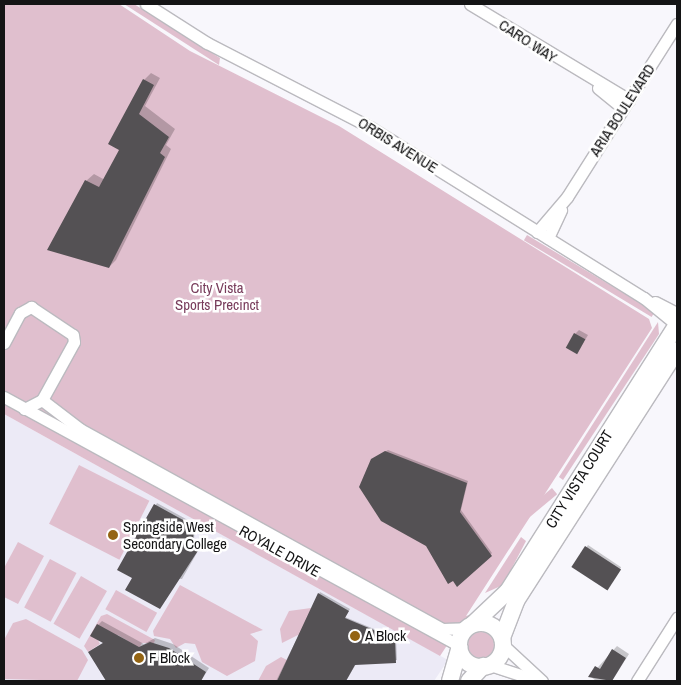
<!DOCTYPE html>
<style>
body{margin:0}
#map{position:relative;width:681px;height:685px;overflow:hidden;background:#f8f7fc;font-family:"Archivo Narrow",sans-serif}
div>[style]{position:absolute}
.built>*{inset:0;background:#eceaf6}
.green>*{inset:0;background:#e0bfce;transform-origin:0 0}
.round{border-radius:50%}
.shadow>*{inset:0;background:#0003;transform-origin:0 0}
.building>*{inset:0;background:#545154;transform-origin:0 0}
.roads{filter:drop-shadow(1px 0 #bbbabf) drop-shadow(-1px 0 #bbbabf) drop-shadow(0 1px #bbbabf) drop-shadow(0 -1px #bbbabf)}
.street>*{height:11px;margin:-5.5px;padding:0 5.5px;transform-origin:5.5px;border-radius:5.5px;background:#fff}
.secondary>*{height:16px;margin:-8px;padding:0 8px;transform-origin:8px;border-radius:8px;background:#fff}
.secondary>.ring{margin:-8px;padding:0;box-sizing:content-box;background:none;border:16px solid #fff;border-radius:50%}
.dots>*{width:14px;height:14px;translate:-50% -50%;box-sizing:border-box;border:2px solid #fff;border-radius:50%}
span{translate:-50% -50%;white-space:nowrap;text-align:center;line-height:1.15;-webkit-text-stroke:5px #fff;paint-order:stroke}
.street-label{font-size:15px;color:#141415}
.park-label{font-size:15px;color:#783c5b}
.poi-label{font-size:15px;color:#141415}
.left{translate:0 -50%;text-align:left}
.frame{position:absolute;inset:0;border:5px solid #141415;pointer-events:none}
</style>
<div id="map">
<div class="built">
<i style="clip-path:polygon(4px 414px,448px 660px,434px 681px,4px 681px)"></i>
</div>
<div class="green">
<i style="clip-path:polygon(4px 4px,119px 4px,190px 51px,339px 126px,649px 319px,652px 328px,466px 616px,476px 613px,461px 624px,440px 656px,4px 414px)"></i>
<i style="clip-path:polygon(124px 4px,134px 4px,220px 58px,219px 65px)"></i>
<i style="left:527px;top:235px;width:149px;height:6px;rotate:31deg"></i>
<i style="clip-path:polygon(658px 322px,659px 334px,563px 480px,559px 477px)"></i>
<i style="left:79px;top:465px;width:79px;height:66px;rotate:27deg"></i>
<i style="left:552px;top:488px;width:8px;height:45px;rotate:50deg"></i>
<i style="clip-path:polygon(521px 537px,526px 541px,503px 585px,485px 593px)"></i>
<i style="clip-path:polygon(18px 542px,44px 556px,18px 604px,4px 597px,4px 568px)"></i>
<i style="left:50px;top:559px;width:30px;height:55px;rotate:28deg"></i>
<i style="left:81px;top:576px;width:30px;height:55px;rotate:30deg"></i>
<i style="clip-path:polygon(180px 585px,263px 630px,250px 634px,258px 641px,255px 661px,227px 676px,202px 662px,195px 644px,185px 643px,176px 648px,170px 639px,154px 636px,153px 631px)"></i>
<i style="left:116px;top:590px;width:47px;height:22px;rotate:29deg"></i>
<i style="clip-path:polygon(311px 608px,310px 629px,282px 643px,280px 629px,289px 611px)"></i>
<i style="clip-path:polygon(107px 614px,155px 640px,154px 643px,142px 643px,139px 648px,118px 635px,98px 640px,100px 644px,88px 652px,84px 646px,101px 616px)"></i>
<i style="clip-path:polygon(26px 619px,82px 650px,88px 660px,77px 681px,4px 679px,4px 640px,13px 623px)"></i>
<i class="round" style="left:468px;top:632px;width:26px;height:26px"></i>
<i style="clip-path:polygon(281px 657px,287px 660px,277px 681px,258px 681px,266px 666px)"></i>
</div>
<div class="shadow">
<i style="clip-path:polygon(151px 73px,160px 78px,145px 106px,175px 129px,166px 145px,171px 149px,116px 260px,109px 267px,49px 249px,86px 181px,94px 174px,105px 180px,121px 150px,144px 80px)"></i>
<i style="clip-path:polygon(579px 330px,588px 335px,578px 352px,575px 334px)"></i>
<i style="clip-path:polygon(388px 450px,468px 481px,461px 510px,492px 553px,457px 585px,374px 458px)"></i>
<i style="clip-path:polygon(157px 503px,195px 524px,194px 540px,202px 544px,182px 579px,133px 578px,119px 570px)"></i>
<i style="left:588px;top:545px;width:40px;height:26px;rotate:34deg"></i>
<i style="clip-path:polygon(320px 592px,350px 609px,345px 617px,396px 638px,397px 660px,356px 664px,346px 681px,276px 681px)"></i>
<i style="clip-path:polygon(102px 621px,144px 644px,155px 638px,173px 644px,209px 668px,201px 681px,107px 681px,89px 652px,104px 642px,98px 625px)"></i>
<i style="clip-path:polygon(617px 646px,629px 654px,612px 681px,596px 681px,590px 676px)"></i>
</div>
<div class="building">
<i style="clip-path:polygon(143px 79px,154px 85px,139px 114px,169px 137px,160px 153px,165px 157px,109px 268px,47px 250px,85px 180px,99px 187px,119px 150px,108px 144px)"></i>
<i style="left:574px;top:333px;width:13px;height:17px;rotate:29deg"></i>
<i style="clip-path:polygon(385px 451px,467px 483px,460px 512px,492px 556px,457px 587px,453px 581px,448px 584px,426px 546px,381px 521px,359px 487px,371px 459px)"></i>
<i style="clip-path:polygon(154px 504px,194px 526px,193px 541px,201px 546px,160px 609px,125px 590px,132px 578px,117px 570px)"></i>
<i style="left:585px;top:546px;width:43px;height:25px;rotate:33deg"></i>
<i style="clip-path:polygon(318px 593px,349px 611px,345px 618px,395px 639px,396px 663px,355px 665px,346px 681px,277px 681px)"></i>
<i style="clip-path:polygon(97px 624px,139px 647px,150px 642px,169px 648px,206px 672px,201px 681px,106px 681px,88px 652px,103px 643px,90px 636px)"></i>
<i style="clip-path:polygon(612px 649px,626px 658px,612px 681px,588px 677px,595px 666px,600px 669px)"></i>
</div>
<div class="roads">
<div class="street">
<i style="left:146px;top:4px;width:72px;rotate:32.6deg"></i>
<i style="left:207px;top:43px;width:183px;rotate:27.3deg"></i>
<i style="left:370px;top:127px;width:323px;rotate:32deg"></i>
<i style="left:644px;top:298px;width:43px;rotate:39.3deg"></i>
<i style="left:470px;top:4px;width:186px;rotate:31.1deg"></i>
<i style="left:598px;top:88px;width:32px;rotate:39deg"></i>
<i style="left:537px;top:232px;width:46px;rotate:-49.4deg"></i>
<i style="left:567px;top:197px;width:205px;rotate:-57.6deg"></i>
<i style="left:548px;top:238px;width:31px;rotate:-65deg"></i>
<i style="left:655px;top:302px;width:25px;rotate:27deg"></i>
<i style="left:4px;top:343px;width:34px;rotate:-62deg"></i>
<i style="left:20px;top:313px;width:13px;rotate:-29deg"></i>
<i style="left:31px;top:307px;width:50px;rotate:33.7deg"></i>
<i style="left:73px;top:335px;width:7px;rotate:82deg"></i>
<i style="left:74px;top:342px;width:66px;rotate:118.9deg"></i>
<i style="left:42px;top:400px;width:20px;rotate:153deg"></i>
<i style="left:4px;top:397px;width:520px;rotate:28.64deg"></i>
<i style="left:42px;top:400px;width:48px;rotate:37.3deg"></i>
<i style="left:80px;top:429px;width:414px;rotate:28.9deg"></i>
<i style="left:442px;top:629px;width:25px;rotate:-2deg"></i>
<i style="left:503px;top:645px;width:53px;rotate:42.7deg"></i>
<i style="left:490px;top:665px;width:45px;rotate:18deg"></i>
<i style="left:637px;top:681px;width:75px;rotate:-57.6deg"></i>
</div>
<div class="secondary">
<i class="ring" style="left:459px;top:623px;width:28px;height:28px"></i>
<i style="left:473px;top:624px;width:48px;rotate:-43.3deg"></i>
<i style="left:508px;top:591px;width:315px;rotate:-57.6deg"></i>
<i style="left:502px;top:638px;width:40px;rotate:-69deg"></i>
<i style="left:516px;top:601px;width:298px;rotate:-57.3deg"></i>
<i style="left:450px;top:681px;width:35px;rotate:-74deg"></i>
<i style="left:469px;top:681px;width:21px;rotate:-47deg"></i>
</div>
</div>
<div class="dots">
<i style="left:113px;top:535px;background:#946413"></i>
<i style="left:355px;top:636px;background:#946413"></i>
<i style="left:139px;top:658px;background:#946413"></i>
</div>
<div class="street-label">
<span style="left:528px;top:41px;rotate:33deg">CARO WAY</span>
<span style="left:622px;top:110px;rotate:-57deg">ARIA BOULEVARD</span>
<span style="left:398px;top:145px;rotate:32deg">ORBIS AVENUE</span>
<span style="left:579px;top:479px;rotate:-58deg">CITY VISTA COURT</span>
<span style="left:280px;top:551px;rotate:29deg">ROYALE DRIVE</span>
</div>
<div class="park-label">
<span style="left:217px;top:296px">City Vista<br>Sports Precinct</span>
</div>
<div class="poi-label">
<span class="left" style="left:123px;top:535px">Springside West<br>Secondary College</span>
<span class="left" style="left:365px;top:636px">A Block</span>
<span class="left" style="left:149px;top:658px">F Block</span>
</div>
<div class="frame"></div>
</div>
